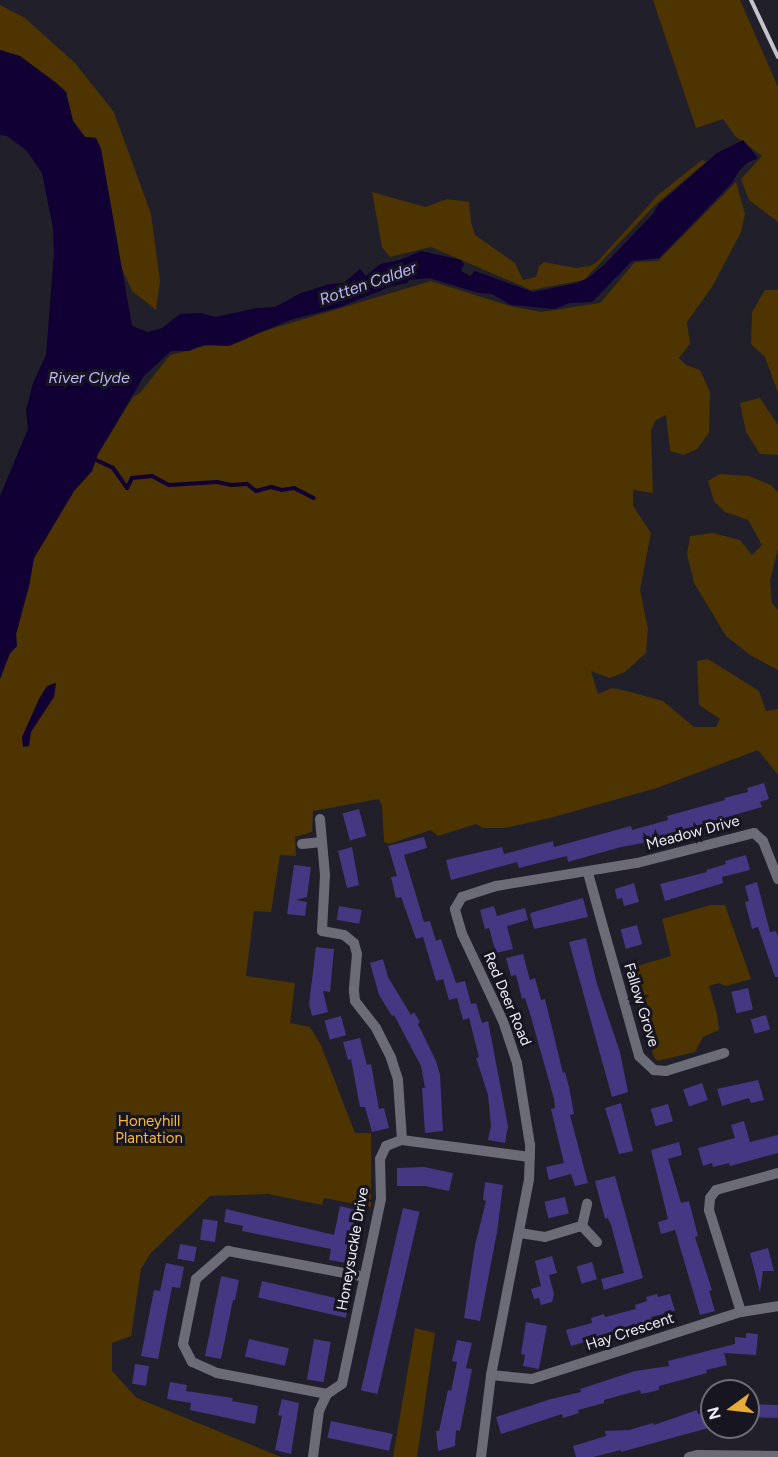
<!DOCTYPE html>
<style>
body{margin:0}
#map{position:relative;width:778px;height:1457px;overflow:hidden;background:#201f2a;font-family:Figtree,sans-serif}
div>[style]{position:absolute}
.green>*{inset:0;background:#4d3400}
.water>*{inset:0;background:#100033}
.stream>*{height:4px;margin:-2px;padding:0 2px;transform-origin:2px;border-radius:2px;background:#100033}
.building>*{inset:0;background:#463782;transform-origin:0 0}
.street>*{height:10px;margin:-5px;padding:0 5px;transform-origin:5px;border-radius:5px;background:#6c6b78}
.rail>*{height:4px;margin:-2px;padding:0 2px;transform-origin:2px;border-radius:2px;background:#c5c4cd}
span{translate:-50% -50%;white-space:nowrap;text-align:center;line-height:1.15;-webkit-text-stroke:6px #171620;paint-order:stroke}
.street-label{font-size:15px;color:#edecf4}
.park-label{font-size:15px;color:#faba3e}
.water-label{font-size:16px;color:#bfb8f9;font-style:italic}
.north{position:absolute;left:700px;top:1379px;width:60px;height:60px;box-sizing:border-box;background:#171620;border:2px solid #6d6c75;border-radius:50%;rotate:255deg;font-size:16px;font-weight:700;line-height:24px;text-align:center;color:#edecf4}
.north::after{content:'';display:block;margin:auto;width:21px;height:27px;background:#e7ac37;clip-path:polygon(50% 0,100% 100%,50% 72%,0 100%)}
</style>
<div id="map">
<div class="green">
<i style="clip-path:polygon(653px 0,740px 0,778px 87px,778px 222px,749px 200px,741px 179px,762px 156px,735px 136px,723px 119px,696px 128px)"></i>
<i style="clip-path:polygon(0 5px,25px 18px,75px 63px,114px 112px,151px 214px,160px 281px,156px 310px,132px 291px,121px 267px,101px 149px,96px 138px,85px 137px,73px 121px,66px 92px,55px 82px,0 50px)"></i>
<i style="clip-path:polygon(702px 160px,706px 162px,655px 205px,584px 280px,531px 290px,431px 247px,390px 257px,382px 247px,372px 192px,425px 207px,447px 199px,469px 202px,471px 222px,475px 235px,515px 263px,523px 280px,536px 277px,539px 266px,544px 262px,576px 268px,590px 266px,597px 262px,658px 195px)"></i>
<i style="clip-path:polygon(736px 182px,745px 214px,741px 232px,712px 287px,687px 322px,690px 344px,679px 358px,686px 365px,700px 370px,710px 392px,709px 433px,697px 449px,684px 455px,670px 451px,666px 415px,655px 421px,651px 431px,653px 493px,633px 490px,633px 506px,651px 533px,640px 590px,648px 629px,646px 653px,625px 672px,610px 678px,591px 671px,598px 694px,612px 688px,627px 691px,663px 701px,694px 727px,716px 727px,720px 719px,699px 705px,697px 661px,708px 659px,759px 691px,766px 711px,778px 709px,778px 775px,758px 750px,657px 788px,550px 818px,504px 828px,483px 828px,476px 824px,438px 836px,431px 830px,389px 844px,384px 842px,382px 806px,379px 799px,313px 811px,312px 832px,295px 837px,296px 856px,280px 855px,271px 912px,254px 911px,246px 976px,295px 983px,290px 1023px,310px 1027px,321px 1045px,355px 1133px,371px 1133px,371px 1207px,324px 1198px,322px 1205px,268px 1194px,210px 1196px,150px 1254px,141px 1269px,131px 1336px,112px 1343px,112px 1371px,137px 1398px,281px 1457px,0 1457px,0 679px,10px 653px,17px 646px,16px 634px,29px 586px,34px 558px,74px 491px,92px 471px,98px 454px,133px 397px,140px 393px,170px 355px,264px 331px,431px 281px,510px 306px,541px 312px,600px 303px,635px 262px,658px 261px)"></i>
<i style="clip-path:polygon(765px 290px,778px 290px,778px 393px,765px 357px,751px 344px,752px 312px)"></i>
<i style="clip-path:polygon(760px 398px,778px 425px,778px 455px,760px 454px,746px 432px,740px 403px)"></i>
<i style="clip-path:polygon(720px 474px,749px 476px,771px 485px,778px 492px,778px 549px,770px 581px,772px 603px,778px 610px,778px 670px,750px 655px,726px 636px,694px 583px,687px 554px,690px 536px,713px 533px,740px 540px,752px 555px,762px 545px,748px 520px,725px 512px,714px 501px,708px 481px)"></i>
<i style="clip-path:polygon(711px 905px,725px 905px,751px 979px,726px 986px,719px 983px,709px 986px,717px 1014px,719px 1030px,703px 1037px,695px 1052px,657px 1061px,654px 1057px,627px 969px,671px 956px,662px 919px)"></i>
<i style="clip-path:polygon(415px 1328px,435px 1333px,417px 1457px,393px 1457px)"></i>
</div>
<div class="water">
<i style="clip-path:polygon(0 50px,20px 56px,55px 82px,66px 92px,73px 121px,85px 137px,96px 138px,101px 149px,132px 326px,148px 332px,162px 328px,180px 314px,201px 313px,215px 317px,257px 308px,275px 307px,301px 293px,330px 284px,344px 283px,360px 269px,366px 276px,380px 264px,400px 260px,421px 251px,461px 260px,464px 264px,461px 271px,470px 276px,475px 271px,533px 292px,577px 283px,588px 278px,604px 265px,653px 214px,658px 205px,717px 153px,743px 140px,758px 158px,747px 163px,739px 171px,732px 183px,659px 258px,632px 261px,592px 302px,569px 303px,555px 309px,523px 306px,511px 305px,492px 294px,479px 293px,429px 278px,409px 280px,407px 283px,392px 286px,340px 307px,290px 320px,229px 346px,203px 345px,189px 351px,171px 351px,144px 376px,98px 454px,92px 471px,74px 491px,34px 558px,29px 586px,16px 634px,17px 646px,10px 653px,0 679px,0 496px,28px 429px,26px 410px,33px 383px,46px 355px,54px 253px,53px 228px,42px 173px,27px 151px,7px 136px,0 135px)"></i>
<i style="clip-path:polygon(56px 683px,54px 697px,31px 732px,29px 746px,23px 747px,22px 737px,39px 699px,47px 686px)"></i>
</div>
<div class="stream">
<i style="left:94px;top:459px;width:21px;rotate:25deg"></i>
<i style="left:113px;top:468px;width:24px;rotate:55deg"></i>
<i style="left:127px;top:488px;width:11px;rotate:-63deg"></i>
<i style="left:132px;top:478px;width:20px;rotate:-6deg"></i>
<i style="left:152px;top:476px;width:19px;rotate:28deg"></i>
<i style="left:169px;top:485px;width:48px;rotate:-3.6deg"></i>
<i style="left:217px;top:482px;width:14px;rotate:12deg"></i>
<i style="left:231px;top:485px;width:16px;rotate:-4deg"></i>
<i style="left:247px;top:484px;width:11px;rotate:38deg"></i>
<i style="left:256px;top:491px;width:16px;rotate:-15deg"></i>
<i style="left:271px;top:487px;width:11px;rotate:15deg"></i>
<i style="left:282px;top:490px;width:12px;rotate:-9deg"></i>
<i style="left:294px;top:488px;width:22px;rotate:27deg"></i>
</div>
<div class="building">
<i style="clip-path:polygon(764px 783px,769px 799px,760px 802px,762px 807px,664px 835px,665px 839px,621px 847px,568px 862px,567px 856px,519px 868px,517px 862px,451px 880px,446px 860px,502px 847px,504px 854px,553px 841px,554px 847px,631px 826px,632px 830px,668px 820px,667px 816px,725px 800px,724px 798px,748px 792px,747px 788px)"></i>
<i style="left:359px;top:809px;width:28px;height:17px;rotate:75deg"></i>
<i style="clip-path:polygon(424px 837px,427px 848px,404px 855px,424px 922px,430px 921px,436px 941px,441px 939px,456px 983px,465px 981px,471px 1004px,476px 1003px,482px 1023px,488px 1021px,508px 1126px,505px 1143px,488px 1140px,491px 1126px,488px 1095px,476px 1058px,479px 1057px,469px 1018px,463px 1020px,457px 998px,449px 1000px,443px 979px,436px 981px,423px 937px,416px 939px,401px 897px,396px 898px,391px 877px,397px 876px,388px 846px)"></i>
<i style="clip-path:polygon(352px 847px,359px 885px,347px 888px,338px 851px)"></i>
<i style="clip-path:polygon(746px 855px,750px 870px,722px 877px,723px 883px,665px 901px,660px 884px,707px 872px,706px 870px,726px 864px,725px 861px)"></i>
<i style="clip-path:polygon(294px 865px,311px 867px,307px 897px,296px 900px,307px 902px,305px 916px,287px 914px)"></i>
<i style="clip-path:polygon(757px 882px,770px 932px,776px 931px,778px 937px,778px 977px,775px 977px,758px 927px,752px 929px,745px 902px,749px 901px,745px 886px)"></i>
<i style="clip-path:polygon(634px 883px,639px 902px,624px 906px,622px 898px,617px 899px,615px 889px)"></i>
<i style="clip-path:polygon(583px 898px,588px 917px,534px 929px,530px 913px)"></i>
<i style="left:339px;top:906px;width:23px;height:14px;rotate:10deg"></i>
<i style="clip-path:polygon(494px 906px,497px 916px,525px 908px,528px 920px,507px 926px,513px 949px,496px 953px,489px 928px,485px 929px,480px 910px)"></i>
<i style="left:637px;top:925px;width:20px;height:17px;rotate:75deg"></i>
<i style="clip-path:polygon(586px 938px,597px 984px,620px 1052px,628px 1092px,612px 1097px,569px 942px)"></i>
<i style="clip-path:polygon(316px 947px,334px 949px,330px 992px,323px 991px,328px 1012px,312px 1016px,309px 1004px)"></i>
<i style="clip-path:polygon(523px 954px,530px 980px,535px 978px,541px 1000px,545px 999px,563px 1073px,565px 1072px,569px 1087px,574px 1114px,570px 1115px,588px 1183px,575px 1186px,571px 1174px,549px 1180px,546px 1167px,564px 1163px,551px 1109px,555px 1108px,554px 1099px,531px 1017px,525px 998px,522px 999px,516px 975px,511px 976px,506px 958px)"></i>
<i style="clip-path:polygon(383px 959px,388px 977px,411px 1015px,414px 1012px,420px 1022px,418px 1024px,436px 1061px,440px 1075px,443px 1131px,425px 1133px,422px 1088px,425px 1088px,421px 1066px,394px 1015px,392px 1016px,379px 995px,370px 963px)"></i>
<i style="left:748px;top:988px;width:22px;height:17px;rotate:77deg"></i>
<i style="left:766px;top:1015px;width:15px;height:16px;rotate:74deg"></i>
<i style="left:341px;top:1016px;width:20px;height:17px;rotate:75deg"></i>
<i style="clip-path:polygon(360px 1038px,367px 1065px,371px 1064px,379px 1109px,384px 1108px,389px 1128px,372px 1132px,365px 1107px,360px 1107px,351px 1059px,348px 1060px,343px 1042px)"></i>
<i style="clip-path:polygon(758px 1080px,764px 1100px,751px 1103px,749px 1098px,722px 1106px,717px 1089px)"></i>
<i style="left:702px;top:1083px;width:18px;height:20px;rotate:71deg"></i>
<i style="clip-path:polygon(621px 1103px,633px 1151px,619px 1154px,605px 1108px)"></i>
<i style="left:668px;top:1104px;width:18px;height:18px;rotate:74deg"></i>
<i style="clip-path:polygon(744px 1121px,750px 1142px,778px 1135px,778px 1153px,730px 1166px,729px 1163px,713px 1167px,712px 1163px,703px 1166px,698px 1148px,735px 1138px,731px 1125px)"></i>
<i style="clip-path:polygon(679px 1142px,682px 1155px,668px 1159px,681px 1203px,689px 1201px,698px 1236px,695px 1237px,712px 1290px,709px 1291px,715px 1311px,700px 1315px,675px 1230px,661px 1234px,658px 1222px,668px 1219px,651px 1150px)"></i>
<i style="clip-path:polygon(424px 1167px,453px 1173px,449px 1191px,425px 1186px,397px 1186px,397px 1168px)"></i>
<i style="clip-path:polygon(615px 1176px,643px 1278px,604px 1290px,601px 1279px,624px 1273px,611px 1225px,608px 1218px,605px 1219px,595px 1181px)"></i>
<i style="clip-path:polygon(485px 1182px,503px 1185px,497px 1232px,480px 1321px,464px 1318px,475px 1245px,486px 1201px,483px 1200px)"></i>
<i style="left:565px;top:1197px;width:17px;height:21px;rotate:77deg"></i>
<i style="clip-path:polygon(340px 1206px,356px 1210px,346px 1263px,329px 1260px,331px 1249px,242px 1231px,243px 1226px,224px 1222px,226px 1209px,334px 1235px)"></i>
<i style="left:403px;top:1208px;width:17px;height:187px;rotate:13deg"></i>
<i style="left:203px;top:1219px;width:15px;height:21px;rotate:8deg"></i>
<i style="left:180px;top:1244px;width:17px;height:15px;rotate:10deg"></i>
<i style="clip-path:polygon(768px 1248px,774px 1271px,763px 1271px,760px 1292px,750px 1253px)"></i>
<i style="clip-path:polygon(552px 1256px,557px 1273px,549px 1275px,554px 1294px,552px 1302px,541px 1305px,539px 1298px,534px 1299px,531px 1289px,541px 1286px,535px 1261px)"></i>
<i style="left:592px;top:1262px;width:18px;height:16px;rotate:74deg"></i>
<i style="clip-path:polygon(166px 1263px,184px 1267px,180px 1288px,172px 1287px,158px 1359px,141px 1356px,154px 1290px,160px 1291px)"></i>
<i style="clip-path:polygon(221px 1276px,239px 1280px,235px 1300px,233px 1300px,221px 1359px,205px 1356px)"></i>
<i style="left:262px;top:1281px;width:90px;height:17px;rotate:13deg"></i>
<i style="clip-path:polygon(657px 1294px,658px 1297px,670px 1294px,675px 1311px,651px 1317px,652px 1320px,633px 1325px,633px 1328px,571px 1346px,566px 1330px,592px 1323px,591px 1318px,604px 1314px,605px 1317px,636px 1309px,635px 1305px,647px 1301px,646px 1297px)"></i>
<i style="clip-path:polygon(526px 1322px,547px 1326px,539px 1369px,523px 1366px,525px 1355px,521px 1354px)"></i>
<i style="clip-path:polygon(746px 1333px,758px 1334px,756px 1355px,724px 1353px,727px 1365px,706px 1370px,707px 1373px,659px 1386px,659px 1390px,641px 1394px,640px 1390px,604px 1400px,604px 1403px,578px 1410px,579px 1413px,563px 1418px,562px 1414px,501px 1434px,496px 1417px,551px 1399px,581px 1392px,580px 1389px,635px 1371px,669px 1366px,668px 1361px,735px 1344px,735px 1337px,746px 1338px)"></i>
<i style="left:249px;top:1339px;width:41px;height:18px;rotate:13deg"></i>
<i style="left:314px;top:1339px;width:17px;height:41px;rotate:10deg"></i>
<i style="clip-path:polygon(457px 1340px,472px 1343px,466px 1368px,472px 1369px,460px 1431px,456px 1430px,455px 1446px,438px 1451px,436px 1431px,439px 1431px,448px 1390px,451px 1391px,457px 1362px,452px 1361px)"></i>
<i style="left:135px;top:1364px;width:14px;height:20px;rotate:8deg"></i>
<i style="clip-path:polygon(170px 1382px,187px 1385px,186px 1391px,233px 1398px,232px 1401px,258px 1406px,255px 1424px,190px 1410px,191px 1403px,167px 1399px)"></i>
<i style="clip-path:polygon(282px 1399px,299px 1403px,291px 1454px,275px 1450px,282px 1416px,278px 1415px)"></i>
<i style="left:748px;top:1404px;width:30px;height:13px;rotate:2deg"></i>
<i style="clip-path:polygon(697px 1410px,698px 1414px,712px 1410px,712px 1427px,621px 1452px,621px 1450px,593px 1457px,576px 1457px,573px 1446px,606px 1436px,605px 1431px,629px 1430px,653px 1423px,654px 1425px)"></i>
<i style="left:331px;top:1421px;width:63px;height:17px;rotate:12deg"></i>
</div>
<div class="street">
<i style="left:320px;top:819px;width:56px;rotate:84.9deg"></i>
<i style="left:325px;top:875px;width:56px;rotate:93.1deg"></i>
<i style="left:322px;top:931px;width:22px;rotate:10deg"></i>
<i style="left:344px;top:935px;width:13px;rotate:39deg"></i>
<i style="left:354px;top:943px;width:11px;rotate:75deg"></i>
<i style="left:357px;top:954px;width:37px;rotate:95deg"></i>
<i style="left:354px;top:991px;width:10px;rotate:84deg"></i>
<i style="left:355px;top:1001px;width:34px;rotate:52deg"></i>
<i style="left:376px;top:1028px;width:34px;rotate:63deg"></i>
<i style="left:391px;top:1058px;width:23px;rotate:72deg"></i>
<i style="left:398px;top:1080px;width:60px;rotate:86.2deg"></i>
<i style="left:302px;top:844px;width:20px;rotate:-6deg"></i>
<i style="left:588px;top:873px;width:190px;rotate:74.4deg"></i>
<i style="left:639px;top:1056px;width:21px;rotate:43deg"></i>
<i style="left:654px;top:1070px;width:12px;rotate:5deg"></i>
<i style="left:666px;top:1071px;width:61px;rotate:-17.2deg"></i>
<i style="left:582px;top:1226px;width:23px;rotate:-77deg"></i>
<i style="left:520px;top:1233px;width:25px;rotate:9deg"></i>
<i style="left:545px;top:1237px;width:39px;rotate:-17deg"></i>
<i style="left:582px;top:1226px;width:22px;rotate:47deg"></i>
<i style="left:741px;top:1312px;width:107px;rotate:-107.4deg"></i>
<i style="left:709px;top:1210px;width:12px;rotate:-85deg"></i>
<i style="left:710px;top:1198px;width:10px;rotate:-53deg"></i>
<i style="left:716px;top:1190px;width:64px;rotate:-15.3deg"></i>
<i style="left:491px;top:1375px;width:41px;rotate:5.6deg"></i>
<i style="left:532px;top:1379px;width:219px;rotate:-17.8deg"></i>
<i style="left:741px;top:1312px;width:37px;rotate:-9deg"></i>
<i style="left:327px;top:1394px;width:112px;rotate:-169.2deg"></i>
<i style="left:217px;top:1373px;width:27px;rotate:-156deg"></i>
<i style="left:192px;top:1362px;width:20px;rotate:-117deg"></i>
<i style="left:183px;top:1344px;width:66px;rotate:-78.7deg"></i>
<i style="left:196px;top:1279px;width:43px;rotate:-41.2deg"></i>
<i style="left:228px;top:1251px;width:139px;rotate:10.7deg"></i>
<i style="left:313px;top:1457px;width:46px;rotate:-82.6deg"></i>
<i style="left:319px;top:1411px;width:19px;rotate:-65deg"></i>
<i style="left:327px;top:1394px;width:18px;rotate:-34deg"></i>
<i style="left:342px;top:1384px;width:189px;rotate:-78.1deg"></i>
<i style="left:381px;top:1199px;width:40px;rotate:-91.4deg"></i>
<i style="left:380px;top:1159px;width:14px;rotate:-65deg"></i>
<i style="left:386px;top:1146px;width:17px;rotate:-21deg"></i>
<i style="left:402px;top:1140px;width:129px;rotate:7.6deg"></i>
<i style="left:481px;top:1457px;width:83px;rotate:-83deg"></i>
<i style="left:491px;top:1375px;width:200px;rotate:-79deg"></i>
<i style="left:529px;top:1179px;width:34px;rotate:-88deg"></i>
<i style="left:530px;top:1145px;width:83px;rotate:-99deg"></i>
<i style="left:517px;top:1063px;width:44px;rotate:-108.4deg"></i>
<i style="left:503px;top:1021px;width:96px;rotate:-115.2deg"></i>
<i style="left:462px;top:934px;width:26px;rotate:-106deg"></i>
<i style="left:455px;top:909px;width:14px;rotate:-60deg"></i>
<i style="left:462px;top:897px;width:36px;rotate:-18deg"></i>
<i style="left:496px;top:886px;width:143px;rotate:-9.3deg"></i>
<i style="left:637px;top:863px;width:121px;rotate:-14.4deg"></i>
<i style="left:754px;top:833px;width:12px;rotate:42deg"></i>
<i style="left:763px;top:841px;width:41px;rotate:68.5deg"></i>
<i style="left:689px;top:1457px;width:9px;rotate:-13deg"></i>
<i style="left:698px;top:1455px;width:80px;rotate:0.7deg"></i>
</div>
<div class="rail">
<i style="left:751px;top:0;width:63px;rotate:64.7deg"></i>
</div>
<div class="street-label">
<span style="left:693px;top:833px;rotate:-15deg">Meadow Drive</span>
<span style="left:507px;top:999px;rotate:67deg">Red Deer Road</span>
<span style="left:641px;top:1005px;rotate:73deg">Fallow Grove</span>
<span style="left:353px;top:1249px;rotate:-80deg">Honeysuckle Drive</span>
<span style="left:630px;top:1332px;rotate:-18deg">Hay Crescent</span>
</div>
<div class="park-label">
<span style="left:149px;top:1130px">Honeyhill<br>Plantation</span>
</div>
<div class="water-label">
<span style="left:368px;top:284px;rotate:-19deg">Rotten Calder</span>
<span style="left:89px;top:378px">River Clyde</span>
</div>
<div class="north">N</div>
</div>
